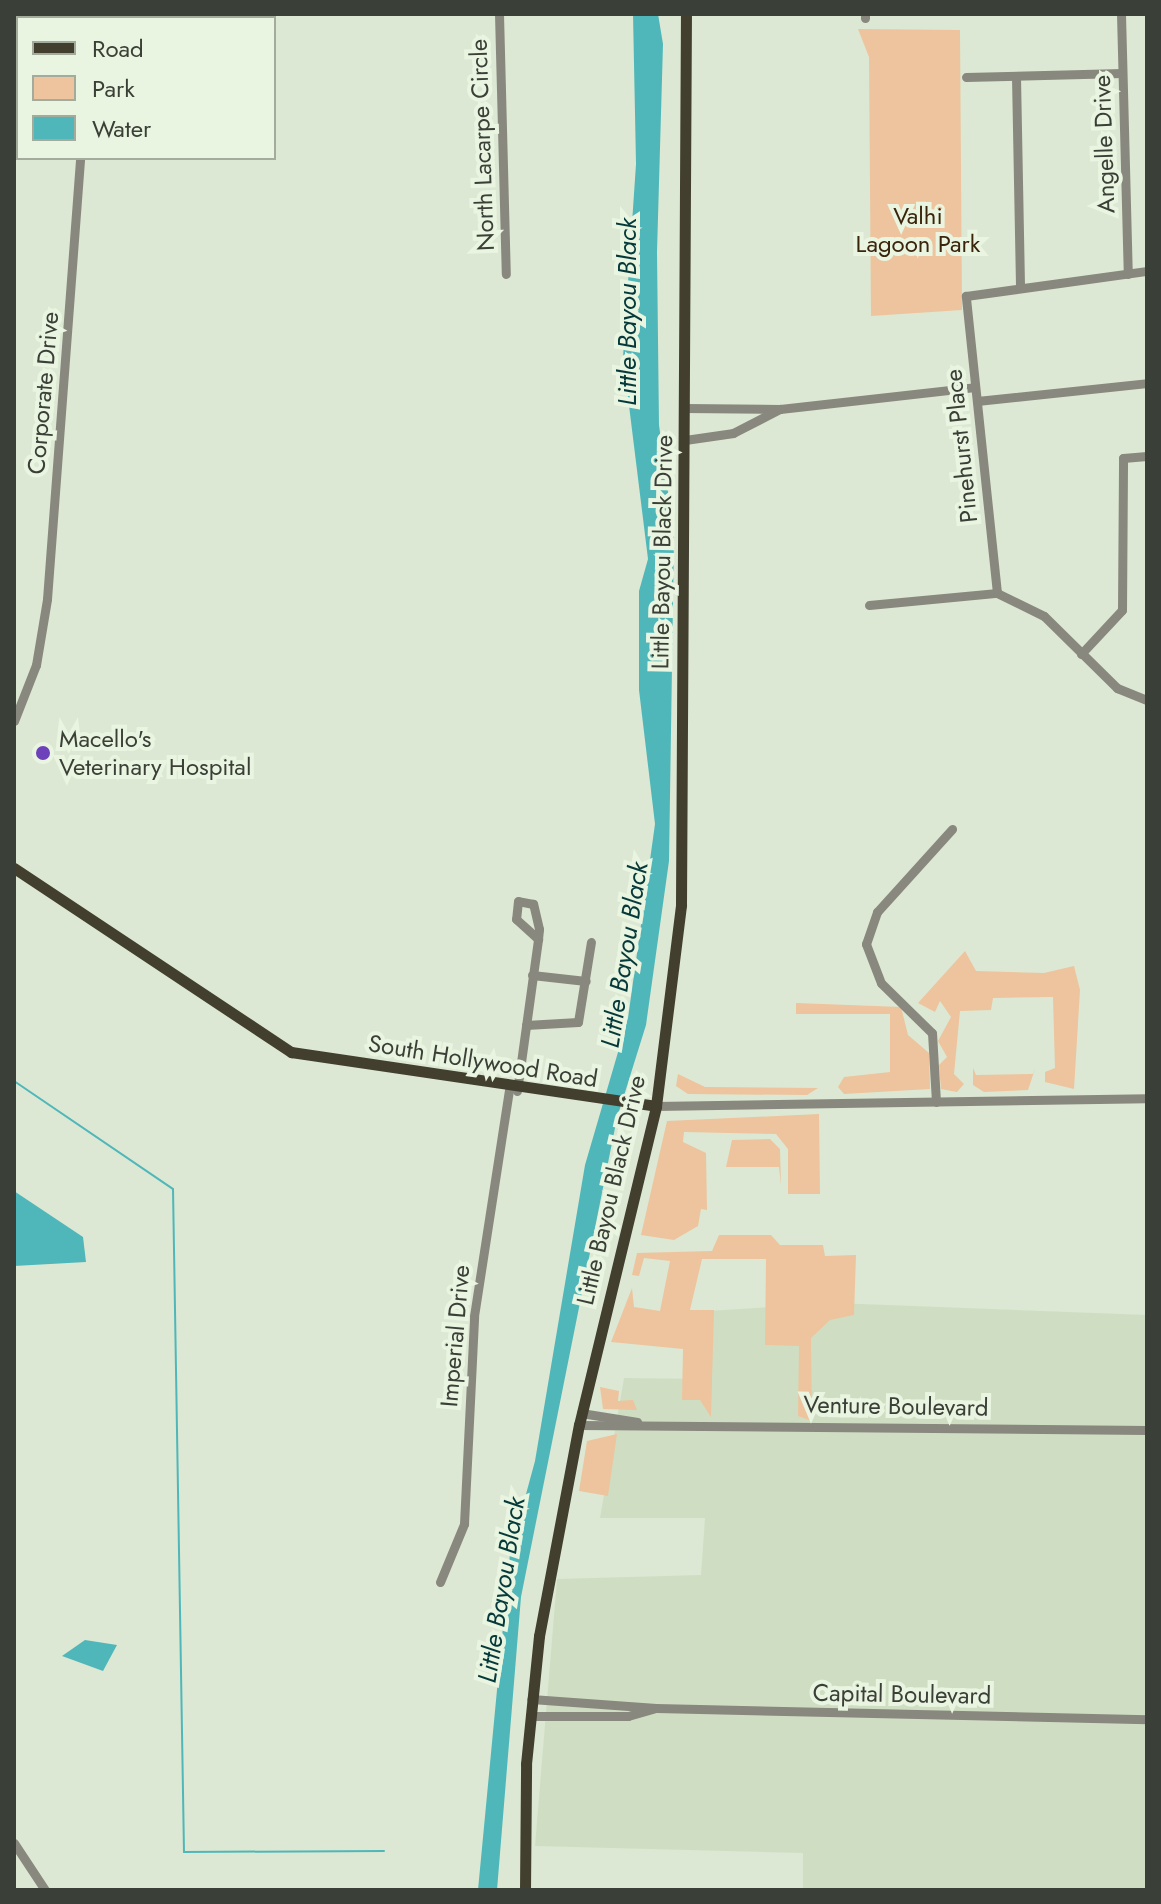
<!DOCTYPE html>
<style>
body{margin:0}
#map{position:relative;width:1161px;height:1904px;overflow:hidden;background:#dce8d3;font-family:Jost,sans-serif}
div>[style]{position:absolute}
.built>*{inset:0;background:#cfdec3}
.green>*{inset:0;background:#edc49d}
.water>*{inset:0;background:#4fb7b9}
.stream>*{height:2px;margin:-1px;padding:0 1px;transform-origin:1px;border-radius:1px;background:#4fb7b9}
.minor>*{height:9px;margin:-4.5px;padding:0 4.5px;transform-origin:4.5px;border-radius:4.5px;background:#89887e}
.major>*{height:11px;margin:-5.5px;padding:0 5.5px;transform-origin:5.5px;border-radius:5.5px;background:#423f2f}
.dots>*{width:22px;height:22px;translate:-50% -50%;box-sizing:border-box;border:4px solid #e9f5e0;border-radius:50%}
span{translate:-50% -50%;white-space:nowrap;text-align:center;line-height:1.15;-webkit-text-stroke:8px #e9f5e0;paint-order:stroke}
.street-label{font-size:24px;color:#3a3f37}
.park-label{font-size:24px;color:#3b240c}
.poi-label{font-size:24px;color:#3a3f37}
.left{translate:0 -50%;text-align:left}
.water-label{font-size:26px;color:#05393a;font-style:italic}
.frame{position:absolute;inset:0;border:16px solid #3a3f37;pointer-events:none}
.legend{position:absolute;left:16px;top:16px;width:260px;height:144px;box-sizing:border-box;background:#e9f5e0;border:2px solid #a3ac9c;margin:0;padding:10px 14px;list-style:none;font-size:24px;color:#3a3f37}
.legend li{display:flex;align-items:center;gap:16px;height:40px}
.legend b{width:40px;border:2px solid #a3ac9c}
</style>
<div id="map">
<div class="built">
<i style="clip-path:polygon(835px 1303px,1147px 1315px,1147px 1890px,803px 1890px,803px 1853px,535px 1846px,557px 1579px,701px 1575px,705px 1518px,600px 1518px,624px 1378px,704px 1379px,707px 1311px)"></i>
</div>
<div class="green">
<i style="clip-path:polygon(858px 29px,960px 30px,962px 310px,871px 316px,869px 57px)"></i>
<i style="clip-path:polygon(965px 951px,976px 971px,1044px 973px,1074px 966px,1080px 990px,1074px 1089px,1045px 1082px,1045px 1072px,1055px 1068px,1053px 997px,993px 998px,991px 1010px,960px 1011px,954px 1074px,964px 1084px,957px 1092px,941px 1089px,939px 1065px,947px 1057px,938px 1041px,951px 1017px,940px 1001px,935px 1012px,918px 1003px)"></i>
<i style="clip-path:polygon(796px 1003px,901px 1007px,908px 1035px,929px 1053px,930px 1089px,844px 1094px,838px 1087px,844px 1077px,890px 1072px,890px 1014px,796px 1014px)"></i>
<i style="clip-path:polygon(1036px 1066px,1028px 1090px,984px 1092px,973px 1085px,973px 1068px,976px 1075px,1033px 1074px)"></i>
<i style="clip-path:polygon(678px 1074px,705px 1087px,818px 1088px,807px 1095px,688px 1094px,676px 1086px)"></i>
<i style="clip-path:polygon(819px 1114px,820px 1194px,788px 1194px,788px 1149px,776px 1134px,684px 1132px,683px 1142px,706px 1153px,707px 1210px,701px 1209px,698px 1226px,674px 1240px,641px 1235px,667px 1121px)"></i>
<i style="clip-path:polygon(770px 1139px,780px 1149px,781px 1185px,779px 1167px,726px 1167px,732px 1140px)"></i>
<i style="clip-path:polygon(719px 1235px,771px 1235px,780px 1245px,823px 1245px,825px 1256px,856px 1255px,854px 1315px,830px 1320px,811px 1338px,812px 1421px,798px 1416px,799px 1346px,765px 1345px,766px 1259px,702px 1259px,690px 1310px,714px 1310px,711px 1417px,700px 1400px,682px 1400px,683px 1349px,611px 1342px,632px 1288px,634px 1307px,660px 1311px,670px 1261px,644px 1258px,639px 1276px,632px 1275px,637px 1253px,712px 1251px)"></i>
<i style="clip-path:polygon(600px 1387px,619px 1391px,618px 1401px,633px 1400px,637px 1410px,603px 1409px)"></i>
<i style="clip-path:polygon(617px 1434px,608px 1496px,579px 1491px,587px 1441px)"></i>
</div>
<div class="water">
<i style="clip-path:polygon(633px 14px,658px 14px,663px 44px,657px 252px,659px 425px,674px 537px,669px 861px,646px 1025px,617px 1118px,521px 1597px,497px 1890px,478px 1890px,510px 1553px,535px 1461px,585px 1165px,628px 1018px,655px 824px,639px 690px,639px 591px,648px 559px,623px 357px,636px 164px)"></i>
<i style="clip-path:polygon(14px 1191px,83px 1237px,86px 1262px,14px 1266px)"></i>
<i style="clip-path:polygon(85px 1640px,117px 1645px,103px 1671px,62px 1656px)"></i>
</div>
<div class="stream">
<i style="left:14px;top:1081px;width:192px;rotate:34.2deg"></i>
<i style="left:173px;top:1189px;width:663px;rotate:89.05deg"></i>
<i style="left:184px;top:1852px;width:200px;rotate:-0.3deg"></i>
</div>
<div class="minor">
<i style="left:14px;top:14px;width:6px;rotate:45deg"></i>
<i style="left:499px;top:14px;width:260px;rotate:88.5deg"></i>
<i style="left:865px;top:14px;width:4px;rotate:90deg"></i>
<i style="left:1121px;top:14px;width:260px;rotate:88.5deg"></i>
<i style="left:966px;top:77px;width:156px;rotate:-1.5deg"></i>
<i style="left:1016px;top:77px;width:210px;rotate:88.9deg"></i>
<i style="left:977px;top:401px;width:171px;rotate:-6deg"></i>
<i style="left:685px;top:408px;width:95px;rotate:0.6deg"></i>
<i style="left:780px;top:409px;width:196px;rotate:-6.4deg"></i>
<i style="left:685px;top:440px;width:49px;rotate:-8.3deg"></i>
<i style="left:733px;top:433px;width:53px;rotate:-27.1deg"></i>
<i style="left:997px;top:593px;width:299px;rotate:-96deg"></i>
<i style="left:966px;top:296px;width:183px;rotate:-7.9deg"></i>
<i style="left:869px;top:605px;width:129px;rotate:-5.4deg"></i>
<i style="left:997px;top:593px;width:52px;rotate:26.1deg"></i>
<i style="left:1044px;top:616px;width:103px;rotate:44.6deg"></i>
<i style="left:1117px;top:688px;width:32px;rotate:22deg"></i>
<i style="left:1081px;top:654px;width:60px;rotate:-47deg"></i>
<i style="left:1122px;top:610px;width:152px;rotate:-89.6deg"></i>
<i style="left:1123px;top:458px;width:24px;rotate:-5deg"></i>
<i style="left:14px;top:721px;width:60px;rotate:-68.6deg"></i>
<i style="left:36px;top:665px;width:67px;rotate:-80.5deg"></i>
<i style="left:47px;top:599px;width:442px;rotate:-85.7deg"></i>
<i style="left:532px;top:975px;width:54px;rotate:6.3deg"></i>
<i style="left:526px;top:1025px;width:52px;rotate:-3.3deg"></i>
<i style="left:578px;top:1022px;width:81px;rotate:-80.8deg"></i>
<i style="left:517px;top:1091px;width:153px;rotate:-82.1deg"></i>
<i style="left:538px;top:939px;width:10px;rotate:-84deg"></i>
<i style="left:539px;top:929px;width:26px;rotate:-103deg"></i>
<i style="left:533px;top:904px;width:15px;rotate:-169deg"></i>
<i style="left:518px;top:901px;width:18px;rotate:96deg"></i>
<i style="left:516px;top:919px;width:30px;rotate:42deg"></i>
<i style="left:936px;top:1102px;width:69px;rotate:-93.3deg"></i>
<i style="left:932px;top:1033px;width:71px;rotate:-135.6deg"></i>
<i style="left:881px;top:983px;width:42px;rotate:-111deg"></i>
<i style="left:866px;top:944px;width:34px;rotate:-71deg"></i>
<i style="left:877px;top:912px;width:112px;rotate:-47.9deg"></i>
<i style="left:656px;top:1106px;width:491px;rotate:-0.9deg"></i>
<i style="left:581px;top:1413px;width:57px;rotate:9.1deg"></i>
<i style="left:579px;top:1425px;width:568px;rotate:0.5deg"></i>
<i style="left:440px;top:1582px;width:63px;rotate:-67.5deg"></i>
<i style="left:464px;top:1524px;width:208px;rotate:-87.2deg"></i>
<i style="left:474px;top:1316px;width:229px;rotate:-81.2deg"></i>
<i style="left:656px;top:1708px;width:491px;rotate:1.3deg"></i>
<i style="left:530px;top:1716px;width:98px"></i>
<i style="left:628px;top:1716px;width:29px;rotate:-16deg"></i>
<i style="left:656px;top:1708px;width:125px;rotate:-175.9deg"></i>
<i style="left:14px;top:1843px;width:56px;rotate:56.6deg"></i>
</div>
<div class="major">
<i style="left:14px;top:868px;width:333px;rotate:33.6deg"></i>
<i style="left:291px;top:1052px;width:369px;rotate:8.4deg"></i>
<i style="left:525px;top:1890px;width:126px;rotate:-89.5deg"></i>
<i style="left:526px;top:1764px;width:129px;rotate:-84.2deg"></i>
<i style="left:539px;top:1636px;width:215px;rotate:-79.3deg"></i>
<i style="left:579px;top:1425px;width:328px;rotate:-76.4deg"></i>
<i style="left:656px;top:1106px;width:203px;rotate:-82.9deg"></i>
<i style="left:681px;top:905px;width:891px;rotate:-89.68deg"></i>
</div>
<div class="dots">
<i style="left:43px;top:753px;background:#6d41b9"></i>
</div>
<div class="street-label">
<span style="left:1104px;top:144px;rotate:-92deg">Angelle Drive</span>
<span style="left:482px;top:145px;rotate:-92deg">North Lacarpe Circle</span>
<span style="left:43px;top:393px;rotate:-85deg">Corporate Drive</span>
<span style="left:961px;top:446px;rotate:-96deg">Pinehurst Place</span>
<span style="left:662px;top:552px;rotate:-89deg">Little Bayou Black Drive</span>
<span style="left:483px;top:1061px;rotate:9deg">South Hollywood Road</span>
<span style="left:611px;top:1190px;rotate:-77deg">Little Bayou Black Drive</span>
<span style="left:455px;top:1336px;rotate:-85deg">Imperial Drive</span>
<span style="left:896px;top:1406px;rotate:1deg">Venture Boulevard</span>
<span style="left:902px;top:1694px;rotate:1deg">Capital Boulevard</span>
</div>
<div class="park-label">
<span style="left:918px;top:230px">Valhi<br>Lagoon Park</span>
</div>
<div class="poi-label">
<span class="left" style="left:59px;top:753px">Macello's<br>Veterinary Hospital</span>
</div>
<div class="water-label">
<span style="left:628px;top:312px;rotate:-90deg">Little Bayou Black</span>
<span style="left:625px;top:955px;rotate:-81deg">Little Bayou Black</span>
<span style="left:502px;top:1590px;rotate:-81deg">Little Bayou Black</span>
</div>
<div class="frame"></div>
<ul class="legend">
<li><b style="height:10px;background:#423f2f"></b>Road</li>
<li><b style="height:22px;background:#edc49d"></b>Park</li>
<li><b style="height:22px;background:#4fb7b9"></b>Water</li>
</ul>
</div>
